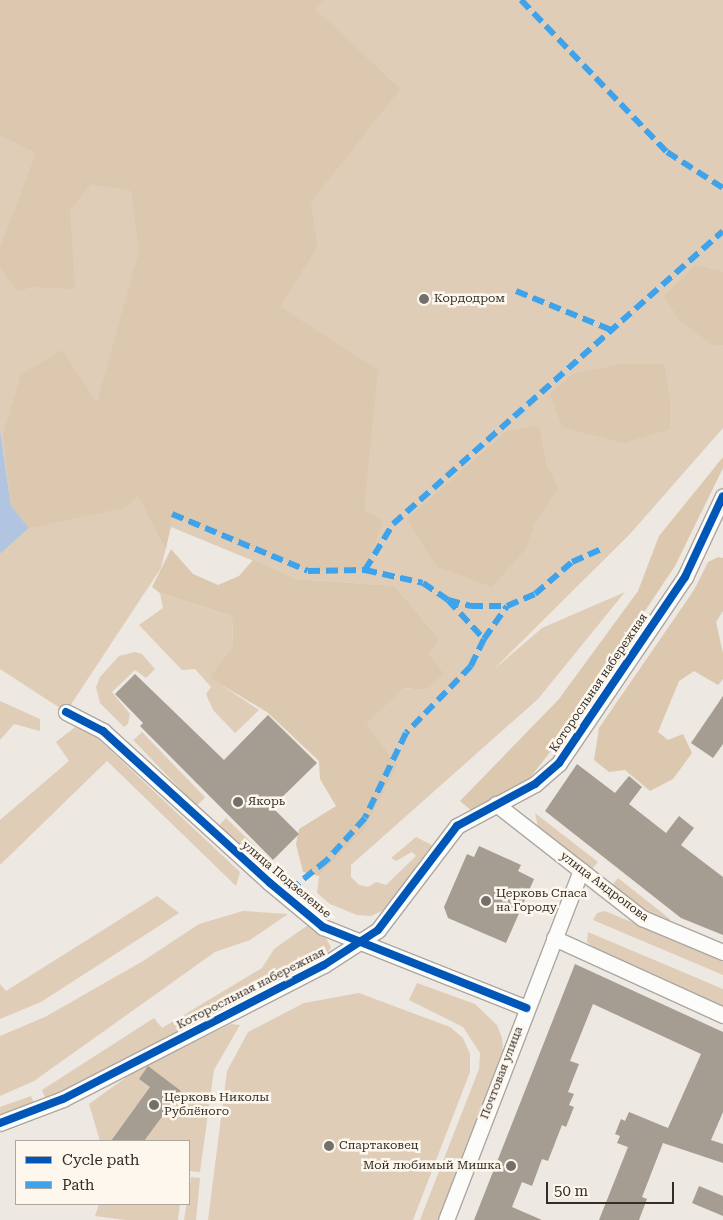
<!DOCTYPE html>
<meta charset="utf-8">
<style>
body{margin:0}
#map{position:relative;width:723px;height:1220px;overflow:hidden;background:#eee8e2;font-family:"Roboto Serif",serif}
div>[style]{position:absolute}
.green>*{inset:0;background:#dfcdb7;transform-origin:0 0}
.forest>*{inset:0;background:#dcc8ae}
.water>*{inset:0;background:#b2c5e0}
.building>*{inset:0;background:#a59d92}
.roads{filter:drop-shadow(1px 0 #aba7a2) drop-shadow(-1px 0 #aba7a2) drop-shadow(0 1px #aba7a2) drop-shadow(0 -1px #aba7a2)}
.minor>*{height:15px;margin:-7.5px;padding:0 7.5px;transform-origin:7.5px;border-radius:7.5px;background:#fcfcfb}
.quiet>*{height:6px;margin-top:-3px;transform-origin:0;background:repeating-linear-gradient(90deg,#3ea3eb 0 12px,transparent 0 18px)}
.cycleway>*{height:8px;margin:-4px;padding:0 4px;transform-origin:4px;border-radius:4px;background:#0057b8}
.dots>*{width:14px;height:14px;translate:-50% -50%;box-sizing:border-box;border:2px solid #fef7ed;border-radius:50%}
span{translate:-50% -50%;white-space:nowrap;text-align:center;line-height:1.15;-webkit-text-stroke:5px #fef7ed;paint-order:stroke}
.poi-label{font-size:12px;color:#312e29}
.left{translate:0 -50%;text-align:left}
.right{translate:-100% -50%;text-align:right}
.street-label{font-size:12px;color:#312e29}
.legend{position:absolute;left:15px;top:1140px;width:175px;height:65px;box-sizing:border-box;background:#fef7ed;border:1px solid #aca79f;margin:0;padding:6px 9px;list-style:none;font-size:15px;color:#312e29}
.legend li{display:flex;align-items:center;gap:10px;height:25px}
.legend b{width:25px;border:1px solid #aca79f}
.scale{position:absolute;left:546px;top:1182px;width:128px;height:22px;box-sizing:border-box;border:2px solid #312e29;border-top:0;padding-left:6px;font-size:15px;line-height:18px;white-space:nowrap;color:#312e29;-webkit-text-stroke:4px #fef7ed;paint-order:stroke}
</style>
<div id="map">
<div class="green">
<i style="clip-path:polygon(0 0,723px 0,723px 428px,630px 534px,493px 670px,542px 628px,625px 592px,538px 699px,351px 865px,351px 877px,359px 885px,368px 887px,376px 882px,386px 885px,416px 856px,412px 852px,396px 861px,391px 858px,416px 837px,432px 845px,384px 910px,371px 916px,357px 915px,330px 904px,317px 893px,319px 876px,363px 831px,365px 724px,404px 688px,424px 690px,429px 655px,440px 640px,395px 586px,297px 579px,171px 527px,161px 568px,66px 712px,0 669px,0 554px,29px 528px,11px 506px,0 429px)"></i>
<i style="clip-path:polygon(160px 593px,232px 616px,233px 646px,211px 678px,259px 710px,235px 733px,213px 710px,206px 694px,211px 687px,195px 669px,182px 670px,139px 625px,163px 608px)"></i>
<i style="clip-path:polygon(135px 652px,142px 654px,155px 669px,146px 678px,135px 670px,112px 692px,130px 714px,128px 724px,124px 727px,100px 703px,96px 687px,100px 677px,119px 656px)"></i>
<i style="clip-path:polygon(0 701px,40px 719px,40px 731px,14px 724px,0 740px)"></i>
<i style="clip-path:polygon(75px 727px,96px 737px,240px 872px,236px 886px,107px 761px,0 865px,0 820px,69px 761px,56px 742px)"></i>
<i style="left:142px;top:732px;width:91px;height:12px;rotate:46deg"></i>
<i style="clip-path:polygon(535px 813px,598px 862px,592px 869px,538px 827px)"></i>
<i style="left:226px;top:818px;width:64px;height:10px;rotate:44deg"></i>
<i style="clip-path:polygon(618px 878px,670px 919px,670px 921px,646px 911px,612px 885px)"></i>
<i style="clip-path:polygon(157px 896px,179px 913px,41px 1002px,0 1019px,0 984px,6px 991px)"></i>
<i style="clip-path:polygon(243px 911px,288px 914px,250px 940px,215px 952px,34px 1081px,0 1096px,0 1036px,45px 1017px,143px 961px,199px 924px)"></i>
<i style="clip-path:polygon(605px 911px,723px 960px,723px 975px,593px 920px,597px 913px)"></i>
<i style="clip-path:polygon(308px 925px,324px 935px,331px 947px,326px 957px,46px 1100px,42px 1090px,154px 1018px,162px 1028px,262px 968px,274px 949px)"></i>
<i style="clip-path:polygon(588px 932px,723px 989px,723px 1007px,593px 947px,587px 942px)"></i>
<i style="clip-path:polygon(417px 983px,475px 1004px,497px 1025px,502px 1038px,503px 1052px,439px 1220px,420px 1220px,479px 1069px,480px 1053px,463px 1027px,409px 1000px)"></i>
<i style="clip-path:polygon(359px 993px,450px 1027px,463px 1038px,470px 1054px,470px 1072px,413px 1220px,208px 1220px,227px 1071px,248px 1032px,304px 1003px)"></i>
<i style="clip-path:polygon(231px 1024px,240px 1025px,214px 1070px,200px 1172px,189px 1171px,189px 1141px,100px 1141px,89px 1104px,135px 1071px)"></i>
<i style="clip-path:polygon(31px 1096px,35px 1105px,0 1117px,0 1107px)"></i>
<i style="clip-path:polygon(191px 1177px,200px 1178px,196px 1220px,184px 1220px)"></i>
<i style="clip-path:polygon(99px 1204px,180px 1204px,178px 1220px,125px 1220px,95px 1216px)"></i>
</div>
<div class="forest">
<i style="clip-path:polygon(0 0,323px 0,315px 9px,400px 89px,311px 202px,317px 247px,280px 307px,378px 370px,364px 510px,383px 521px,365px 570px,308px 571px,172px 515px,166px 549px,138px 496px,125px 508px,29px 528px,11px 506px,3px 435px,21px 375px,62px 350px,97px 403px,139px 251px,131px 191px,91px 184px,70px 210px,75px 289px,31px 287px,18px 292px,0 267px,0 248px,36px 153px,0 135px)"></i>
<i style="clip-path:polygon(696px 265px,723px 272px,723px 345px,713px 345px,680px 321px,664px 296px)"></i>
<i style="clip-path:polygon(622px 364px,664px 364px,670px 399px,670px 429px,624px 443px,562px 427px,550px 394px,573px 374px)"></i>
<i style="clip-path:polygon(539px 426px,546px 463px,558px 488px,534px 524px,527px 547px,492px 587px,437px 567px,407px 519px,507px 431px)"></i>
<i style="clip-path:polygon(723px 457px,723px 468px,675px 566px,551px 751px,525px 784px,473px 812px,460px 801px,559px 699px,638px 591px,659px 536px)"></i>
<i style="clip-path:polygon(171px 549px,193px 574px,218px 585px,239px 576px,253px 560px,297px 579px,395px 586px,440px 640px,429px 655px,444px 674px,424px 690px,404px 688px,366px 724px,397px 765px,363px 831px,319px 876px,303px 872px,296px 844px,299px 829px,336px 806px,320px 779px,319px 761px,267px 712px,210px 678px,233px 646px,232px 616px,160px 593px,152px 587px)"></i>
<i style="clip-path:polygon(718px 557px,723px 558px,723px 611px,716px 622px,723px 653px,723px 679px,718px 685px,694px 671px,679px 681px,658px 732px,668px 740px,683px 734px,692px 753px,673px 779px,650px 791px,625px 770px,609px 772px,594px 760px,599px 728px,694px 590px,708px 562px)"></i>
</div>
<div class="water">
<i style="clip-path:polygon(0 429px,11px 506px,29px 528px,0 554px)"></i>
</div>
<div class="building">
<i style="clip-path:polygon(135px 674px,224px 760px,268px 715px,317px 763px,272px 807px,299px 834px,273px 860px,140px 726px,143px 723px,115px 694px)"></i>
<i style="clip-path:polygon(723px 696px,723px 744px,713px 758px,691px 743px)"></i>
<i style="clip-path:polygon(577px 764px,615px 793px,629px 776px,642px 787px,629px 804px,666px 833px,679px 816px,694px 828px,681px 845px,723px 877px,723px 935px,681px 918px,545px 811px)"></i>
<i style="clip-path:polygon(479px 846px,521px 865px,518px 871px,534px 879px,506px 943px,448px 918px,444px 907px,467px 854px,474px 857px)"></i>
<i style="clip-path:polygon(575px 964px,723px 1032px,723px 1112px,711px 1140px,723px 1144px,723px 1163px,663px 1143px,642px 1197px,647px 1199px,639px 1220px,599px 1220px,628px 1147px,617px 1143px,620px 1136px,615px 1134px,621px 1119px,625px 1121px,629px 1112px,668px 1128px,701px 1054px,593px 1004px,570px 1061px,579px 1064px,568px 1092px,574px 1094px,569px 1105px,574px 1107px,566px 1127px,562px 1125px,548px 1161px,542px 1159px,532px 1186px,522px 1182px,512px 1207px,542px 1220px,474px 1220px)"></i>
<i style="clip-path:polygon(148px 1066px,181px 1091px,144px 1141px,111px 1141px,150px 1087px,139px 1079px)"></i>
<i style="clip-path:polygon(699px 1186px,723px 1196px,723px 1216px,692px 1203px)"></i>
</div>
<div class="roads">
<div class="minor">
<i style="left:66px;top:712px;width:42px;rotate:27.2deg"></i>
<i style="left:103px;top:731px;width:226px;rotate:42.3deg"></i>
<i style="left:270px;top:883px;width:69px;rotate:39.7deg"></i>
<i style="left:323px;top:927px;width:219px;rotate:21.7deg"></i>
<i style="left:496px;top:804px;width:185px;rotate:38deg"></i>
<i style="left:642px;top:918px;width:88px;rotate:22.8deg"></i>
<i style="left:554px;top:938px;width:186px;rotate:24.5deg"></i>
<i style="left:0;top:1123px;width:67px;rotate:-20.9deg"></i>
<i style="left:63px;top:1099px;width:293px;rotate:-27.2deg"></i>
<i style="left:324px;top:965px;width:64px;rotate:-32.9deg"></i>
<i style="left:378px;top:930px;width:131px;rotate:-52.8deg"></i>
<i style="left:457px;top:826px;width:89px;rotate:-28.3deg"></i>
<i style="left:535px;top:784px;width:32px;rotate:-41deg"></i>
<i style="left:559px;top:763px;width:225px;rotate:-55.9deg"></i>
<i style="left:685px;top:577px;width:89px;rotate:-64.9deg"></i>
<i style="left:446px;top:1220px;width:375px;rotate:-68.9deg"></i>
</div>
</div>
<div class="quiet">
<i style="left:521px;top:0;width:211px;rotate:46.2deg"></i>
<i style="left:667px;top:152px;width:67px;rotate:32.7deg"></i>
<i style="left:516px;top:291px;width:103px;rotate:22.3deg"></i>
<i style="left:172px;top:514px;width:147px;rotate:22.7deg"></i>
<i style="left:308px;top:571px;width:57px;rotate:-1deg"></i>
<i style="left:365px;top:570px;width:59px;rotate:12.6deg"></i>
<i style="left:423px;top:583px;width:30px;rotate:34deg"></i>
<i style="left:448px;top:600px;width:53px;rotate:47.3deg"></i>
<i style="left:484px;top:639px;width:30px;rotate:116deg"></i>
<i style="left:471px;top:666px;width:93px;rotate:134.1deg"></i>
<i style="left:406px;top:733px;width:94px;rotate:115.8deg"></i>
<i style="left:365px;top:818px;width:57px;rotate:132.1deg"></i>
<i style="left:327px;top:860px;width:55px;rotate:140.9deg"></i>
<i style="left:365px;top:570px;width:54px;rotate:-58.7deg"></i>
<i style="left:393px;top:524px;width:441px;rotate:-41.6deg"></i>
<i style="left:448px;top:600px;width:24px;rotate:15deg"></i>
<i style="left:471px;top:606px;width:36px"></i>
<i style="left:507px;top:606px;width:30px;rotate:-23deg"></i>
<i style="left:535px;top:594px;width:49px;rotate:-40.9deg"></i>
<i style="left:572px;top:562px;width:34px;rotate:-24deg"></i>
<i style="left:484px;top:639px;width:40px;rotate:-55.1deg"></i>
</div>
<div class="cycleway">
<i style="left:66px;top:712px;width:42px;rotate:27.2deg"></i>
<i style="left:103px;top:731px;width:226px;rotate:42.3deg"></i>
<i style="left:270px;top:883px;width:69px;rotate:39.7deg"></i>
<i style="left:323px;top:927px;width:219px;rotate:21.7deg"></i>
<i style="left:0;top:1123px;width:67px;rotate:-20.9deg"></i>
<i style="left:63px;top:1099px;width:293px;rotate:-27.2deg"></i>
<i style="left:324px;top:965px;width:64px;rotate:-32.9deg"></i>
<i style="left:378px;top:930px;width:131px;rotate:-52.8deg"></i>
<i style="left:457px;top:826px;width:89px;rotate:-28.3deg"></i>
<i style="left:535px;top:784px;width:32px;rotate:-41deg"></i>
<i style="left:559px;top:763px;width:225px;rotate:-55.9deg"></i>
<i style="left:685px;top:577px;width:89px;rotate:-64.9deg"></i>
</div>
<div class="dots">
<i style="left:424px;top:299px;background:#736f6a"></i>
<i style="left:238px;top:802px;background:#736f6a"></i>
<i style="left:486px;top:901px;background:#736f6a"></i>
<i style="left:154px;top:1105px;background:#736f6a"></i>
<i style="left:329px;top:1146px;background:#736f6a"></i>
<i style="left:511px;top:1166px;background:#736f6a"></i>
</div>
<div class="poi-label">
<span class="left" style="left:434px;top:299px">Кордодром</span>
<span class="left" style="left:248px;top:802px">Якорь</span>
<span class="left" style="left:496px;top:901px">Церковь Спаса<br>на Городу</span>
<span class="left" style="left:164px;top:1105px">Церковь Николы<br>Рублёного</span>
<span class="left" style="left:339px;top:1146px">Спартаковец</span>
<span class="right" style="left:501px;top:1166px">Мой любимый Мишка</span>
</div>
<div class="street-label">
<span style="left:599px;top:683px;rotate:-56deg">Которосльная набережная</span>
<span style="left:286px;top:880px;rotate:40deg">улица Подзеленье</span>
<span style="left:604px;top:887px;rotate:37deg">улица Андропова</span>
<span style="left:251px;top:989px;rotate:-27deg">Которосльная набережная</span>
<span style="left:502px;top:1073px;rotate:-69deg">Почтовая улица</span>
</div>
<ul class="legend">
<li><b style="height:6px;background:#0057b8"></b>Cycle path</li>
<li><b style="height:6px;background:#3ea3eb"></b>Path</li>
</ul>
<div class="scale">50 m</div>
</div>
